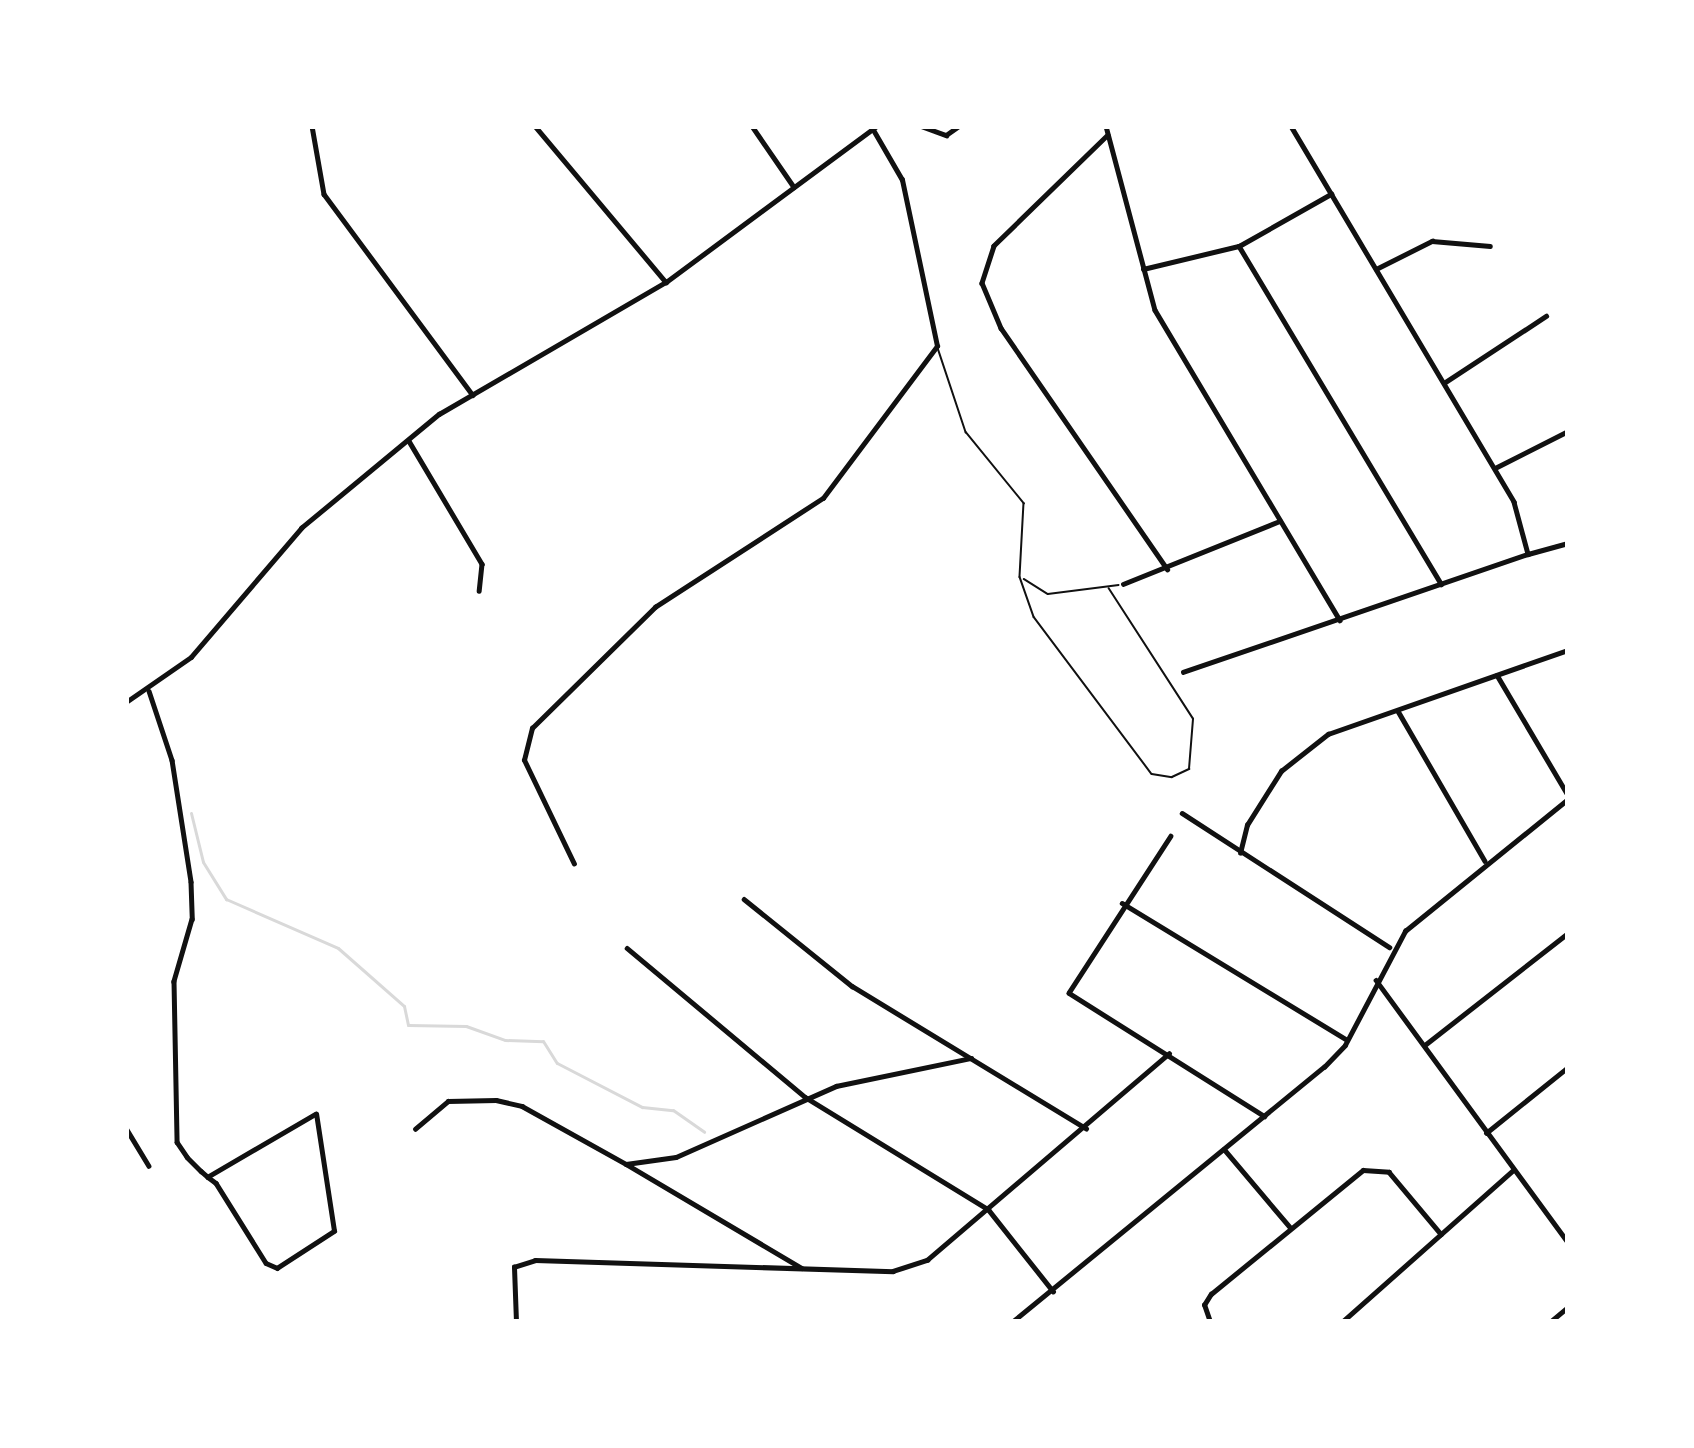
<!DOCTYPE html>
<style>
body{margin:0}
#map{position:relative;width:1694px;height:1448px;overflow:hidden;background:#fff;font-family:Barlow,sans-serif}
div>[style]{position:absolute}
.stream>*{height:3px;margin:-1.5px;padding:0 1.5px;transform-origin:1.5px;border-radius:1.5px;background:#d9d9d9}
.service>*{height:1.5px;margin:-0.75px;padding:0 0.75px;transform-origin:0.75px;border-radius:0.75px;background:#111}
.minor>*{height:4.5px;margin:-2.25px;padding:0 2.25px;transform-origin:2.25px;border-radius:2.25px;background:#111}
.tertiary>*{height:4.5px;margin:-2.25px;padding:0 2.25px;transform-origin:2.25px;border-radius:2.25px;background:#111}
span{translate:-50% -50%;white-space:nowrap;text-align:center;line-height:1.15;-webkit-text-stroke:9px #fff;paint-order:stroke}
.frame{position:absolute;inset:0;border:129px solid #fff;pointer-events:none}
</style>
<div id="map">
<div class="stream">
<i style="left:191px;top:813px;width:50px;rotate:76.2deg"></i>
<i style="left:203px;top:862px;width:44px;rotate:58.1deg"></i>
<i style="left:226px;top:899px;width:122px;rotate:23.6deg"></i>
<i style="left:338px;top:948px;width:88px;rotate:41.3deg"></i>
<i style="left:404px;top:1006px;width:19px;rotate:78deg"></i>
<i style="left:408px;top:1025px;width:58px;rotate:1deg"></i>
<i style="left:466px;top:1026px;width:41px;rotate:19.7deg"></i>
<i style="left:505px;top:1040px;width:38px;rotate:2deg"></i>
<i style="left:543px;top:1041px;width:26px;rotate:58deg"></i>
<i style="left:557px;top:1063px;width:96px;rotate:27.4deg"></i>
<i style="left:642px;top:1107px;width:31px;rotate:6deg"></i>
<i style="left:673px;top:1110px;width:38px;rotate:35deg"></i>
</div>
<div class="service">
<i style="left:938px;top:348px;width:89px;rotate:71.6deg"></i>
<i style="left:966px;top:432px;width:92px;rotate:50.8deg"></i>
<i style="left:1024px;top:503px;width:74px;rotate:93.1deg"></i>
<i style="left:1020px;top:577px;width:42px;rotate:70.7deg"></i>
<i style="left:1034px;top:617px;width:196px;rotate:53.1deg"></i>
<i style="left:1152px;top:774px;width:20px;rotate:9deg"></i>
<i style="left:1172px;top:777px;width:19px;rotate:-25deg"></i>
<i style="left:1189px;top:769px;width:50px;rotate:-85.4deg"></i>
<i style="left:1193px;top:719px;width:155px;rotate:-122.9deg"></i>
<i style="left:1024px;top:579px;width:28px;rotate:32deg"></i>
<i style="left:1048px;top:594px;width:71px;rotate:-7.3deg"></i>
</div>
<div class="minor">
<i style="left:312px;top:126px;width:69px;rotate:80deg"></i>
<i style="left:324px;top:194px;width:250px;rotate:53.5deg"></i>
<i style="left:535px;top:126px;width:204px;rotate:50deg"></i>
<i style="left:752px;top:126px;width:74px;rotate:55.5deg"></i>
<i style="left:921px;top:126px;width:27px;rotate:20deg"></i>
<i style="left:946px;top:135px;width:16px;rotate:-35deg"></i>
<i style="left:1106px;top:126px;width:190px;rotate:75.1deg"></i>
<i style="left:1155px;top:310px;width:361px;rotate:59.2deg"></i>
<i style="left:1108px;top:135px;width:159px;rotate:135.8deg"></i>
<i style="left:994px;top:246px;width:39px;rotate:108deg"></i>
<i style="left:982px;top:283px;width:49px;rotate:67.1deg"></i>
<i style="left:1001px;top:328px;width:293px;rotate:55.4deg"></i>
<i style="left:1239px;top:246px;width:394px;rotate:59.1deg"></i>
<i style="left:1143px;top:269px;width:99px;rotate:-13.5deg"></i>
<i style="left:1239px;top:246px;width:106px;rotate:-29.5deg"></i>
<i style="left:1376px;top:269px;width:63px;rotate:-26.6deg"></i>
<i style="left:1432px;top:241px;width:58px;rotate:4.9deg"></i>
<i style="left:1444px;top:383px;width:122px;rotate:-33.3deg"></i>
<i style="left:409px;top:441px;width:143px;rotate:59.3deg"></i>
<i style="left:482px;top:564px;width:27px;rotate:96deg"></i>
<i style="left:1495px;top:468px;width:82px;rotate:-26.9deg"></i>
<i style="left:1123px;top:584px;width:169px;rotate:-21.9deg"></i>
<i style="left:1183px;top:672px;width:365px;rotate:-18.9deg"></i>
<i style="left:1497px;top:675px;width:139px;rotate:59.4deg"></i>
<i style="left:149px;top:691px;width:73px;rotate:71.6deg"></i>
<i style="left:172px;top:760px;width:123px;rotate:81.1deg"></i>
<i style="left:191px;top:882px;width:37px;rotate:88deg"></i>
<i style="left:192px;top:919px;width:65px;rotate:106.2deg"></i>
<i style="left:174px;top:981px;width:161px;rotate:88.9deg"></i>
<i style="left:177px;top:1142px;width:18px;rotate:56deg"></i>
<i style="left:187px;top:1157px;width:20px;rotate:45deg"></i>
<i style="left:201px;top:1171px;width:9px;rotate:41deg"></i>
<i style="left:208px;top:1177px;width:10px;rotate:37deg"></i>
<i style="left:216px;top:1183px;width:94px;rotate:58deg"></i>
<i style="left:266px;top:1263px;width:12px;rotate:24deg"></i>
<i style="left:277px;top:1268px;width:68px;rotate:-33deg"></i>
<i style="left:334px;top:1231px;width:118px;rotate:-98.7deg"></i>
<i style="left:316px;top:1114px;width:125px;rotate:149.7deg"></i>
<i style="left:1398px;top:711px;width:173px;rotate:59.9deg"></i>
<i style="left:1182px;top:813px;width:247px;rotate:32.9deg"></i>
<i style="left:1171px;top:836px;width:187px;rotate:123deg"></i>
<i style="left:1069px;top:993px;width:231px;rotate:32.2deg"></i>
<i style="left:1240px;top:853px;width:29px;rotate:-76deg"></i>
<i style="left:1247px;top:825px;width:64px;rotate:-57.8deg"></i>
<i style="left:1281px;top:771px;width:60px;rotate:-38.2deg"></i>
<i style="left:1328px;top:734px;width:254px;rotate:-19.3deg"></i>
<i style="left:574px;top:864px;width:115px;rotate:-115.7deg"></i>
<i style="left:524px;top:760px;width:33px;rotate:-76deg"></i>
<i style="left:532px;top:728px;width:173px;rotate:-44.5deg"></i>
<i style="left:655px;top:607px;width:200px;rotate:-33deg"></i>
<i style="left:823px;top:498px;width:190px;rotate:-53.1deg"></i>
<i style="left:937px;top:346px;width:170px;rotate:-101.9deg"></i>
<i style="left:902px;top:180px;width:58px;rotate:-120.1deg"></i>
<i style="left:744px;top:899px;width:139px;rotate:38.9deg"></i>
<i style="left:852px;top:986px;width:274px;rotate:31.3deg"></i>
<i style="left:1122px;top:903px;width:263px;rotate:31.3deg"></i>
<i style="left:627px;top:948px;width:232px;rotate:39.9deg"></i>
<i style="left:805px;top:1097px;width:215px;rotate:31.5deg"></i>
<i style="left:988px;top:1209px;width:105px;rotate:51.6deg"></i>
<i style="left:1376px;top:980px;width:325px;rotate:53.8deg"></i>
<i style="left:1426px;top:1044px;width:180px;rotate:-38deg"></i>
<i style="left:126px;top:1128px;width:44px;rotate:58.8deg"></i>
<i style="left:415px;top:1129px;width:43px;rotate:-40.3deg"></i>
<i style="left:448px;top:1101px;width:48px;rotate:-1.2deg"></i>
<i style="left:496px;top:1100px;width:27px;rotate:13deg"></i>
<i style="left:522px;top:1106px;width:119px;rotate:29.1deg"></i>
<i style="left:626px;top:1164px;width:50px;rotate:-8deg"></i>
<i style="left:676px;top:1157px;width:175px;rotate:-23.9deg"></i>
<i style="left:836px;top:1086px;width:138px;rotate:-11.7deg"></i>
<i style="left:1486px;top:1133px;width:105px;rotate:-38.8deg"></i>
<i style="left:1224px;top:1149px;width:102px;rotate:49.8deg"></i>
<i style="left:626px;top:1164px;width:204px;rotate:30.6deg"></i>
<i style="left:516px;top:1322px;width:55px;rotate:-92.1deg"></i>
<i style="left:514px;top:1267px;width:22px;rotate:-18deg"></i>
<i style="left:535px;top:1260px;width:358px;rotate:1.8deg"></i>
<i style="left:893px;top:1271px;width:36px;rotate:-18deg"></i>
<i style="left:927px;top:1260px;width:318px;rotate:-40.5deg"></i>
<i style="left:1012px;top:1322px;width:403px;rotate:-39.3deg"></i>
<i style="left:1324px;top:1067px;width:30px;rotate:-46deg"></i>
<i style="left:1345px;top:1045px;width:129px;rotate:-62.2deg"></i>
<i style="left:1405px;top:931px;width:210px;rotate:-39deg"></i>
<i style="left:1210px;top:1322px;width:18px;rotate:-109deg"></i>
<i style="left:1204px;top:1305px;width:13px;rotate:-58deg"></i>
<i style="left:1211px;top:1294px;width:196px;rotate:-39.2deg"></i>
<i style="left:1363px;top:1170px;width:26px;rotate:4deg"></i>
<i style="left:1389px;top:1172px;width:81px;rotate:50deg"></i>
<i style="left:1342px;top:1322px;width:229px;rotate:-41.6deg"></i>
</div>
<div class="tertiary">
<i style="left:1291px;top:126px;width:437px;rotate:59.3deg"></i>
<i style="left:1514px;top:502px;width:54px;rotate:74.9deg"></i>
<i style="left:1528px;top:554px;width:41px;rotate:-15.4deg"></i>
<i style="left:126px;top:702px;width:79px;rotate:-34.7deg"></i>
<i style="left:191px;top:657px;width:170px;rotate:-49.5deg"></i>
<i style="left:301px;top:528px;width:179px;rotate:-39.6deg"></i>
<i style="left:439px;top:414px;width:263px;rotate:-30.2deg"></i>
<i style="left:666px;top:282px;width:262px;rotate:-36.5deg"></i>
<i style="left:1550px;top:1322px;width:23px;rotate:-40deg"></i>
</div>
<div class="frame"></div>
</div>
